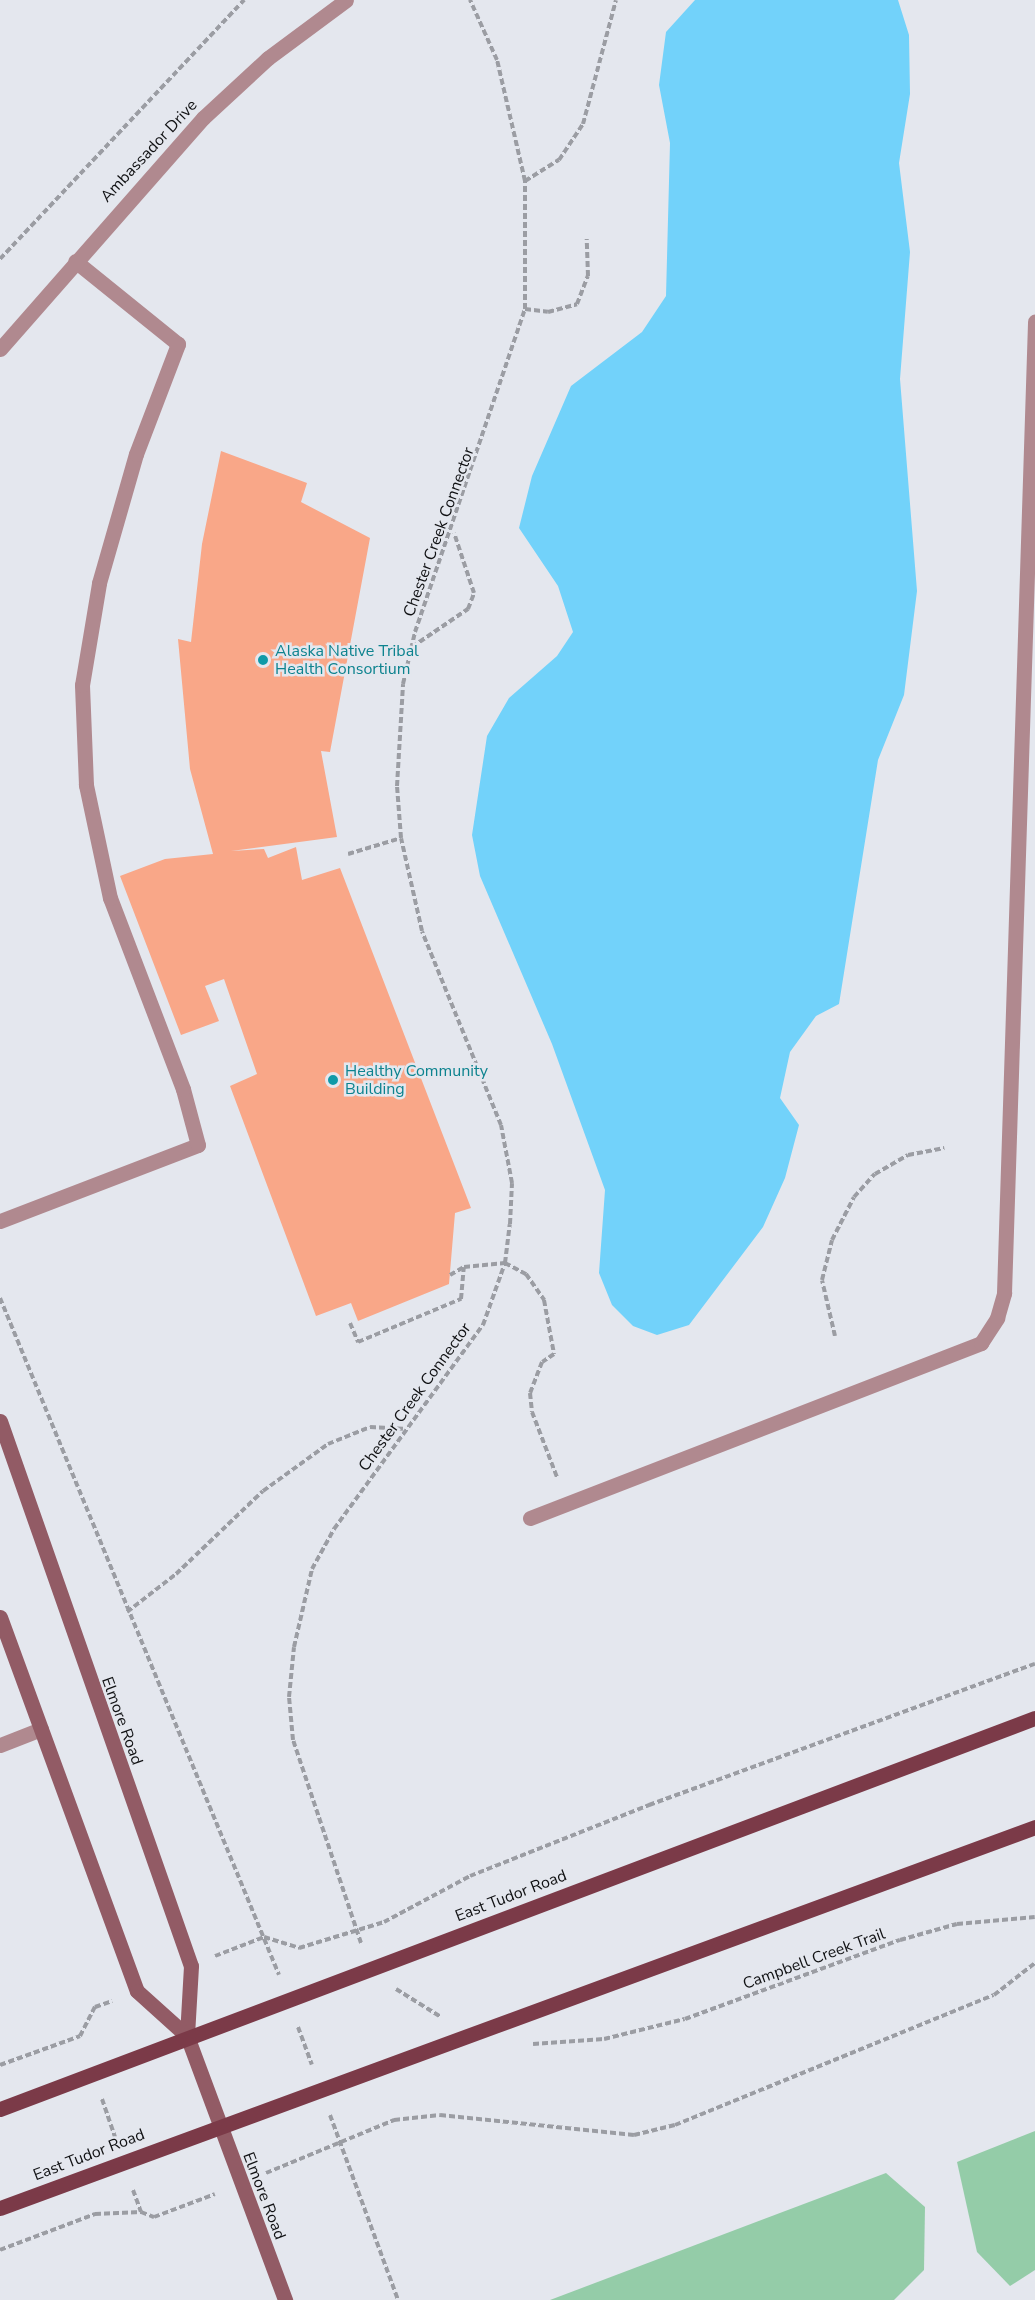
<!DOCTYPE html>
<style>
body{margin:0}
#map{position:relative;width:1035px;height:2300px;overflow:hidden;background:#e4e7ee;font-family:"Nunito Sans",sans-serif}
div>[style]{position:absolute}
.green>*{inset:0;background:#94cca8}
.water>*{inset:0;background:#72d2fa}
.building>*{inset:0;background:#f9a788}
.path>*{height:4px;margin-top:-2px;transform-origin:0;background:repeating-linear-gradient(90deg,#9b9da3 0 6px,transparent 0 9px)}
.service>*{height:15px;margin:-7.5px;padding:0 7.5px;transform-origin:7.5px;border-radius:7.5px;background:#b0898f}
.tertiary>*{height:15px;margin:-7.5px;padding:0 7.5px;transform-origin:7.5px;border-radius:7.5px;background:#b0898f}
.secondary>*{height:15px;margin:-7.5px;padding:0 7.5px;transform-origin:7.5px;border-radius:7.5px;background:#925b65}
.primary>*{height:15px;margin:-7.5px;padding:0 7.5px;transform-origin:7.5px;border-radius:7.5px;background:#7b3a48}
.dots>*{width:16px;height:16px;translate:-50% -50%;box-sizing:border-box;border:3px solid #e4e7ee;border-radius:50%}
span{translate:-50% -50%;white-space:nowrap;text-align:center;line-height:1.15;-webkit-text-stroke:5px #e4e7ee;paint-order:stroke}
.street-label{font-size:16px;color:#101113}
.culture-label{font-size:16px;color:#0d838f}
.left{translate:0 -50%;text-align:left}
</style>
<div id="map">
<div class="green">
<i style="clip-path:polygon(1035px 2131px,1035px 2270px,1010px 2286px,977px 2252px,957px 2162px)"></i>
<i style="clip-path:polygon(886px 2173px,925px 2207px,924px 2270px,894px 2300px,550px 2300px)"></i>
</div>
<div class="water">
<i style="clip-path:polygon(695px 0,898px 0,909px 35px,910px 94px,899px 163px,910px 252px,900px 379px,917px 591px,904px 695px,878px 760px,839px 1004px,816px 1016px,790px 1052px,780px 1098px,799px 1125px,785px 1178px,763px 1227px,689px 1325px,657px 1335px,633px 1326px,612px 1305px,599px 1273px,605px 1190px,552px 1044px,480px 876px,472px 835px,487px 736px,509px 698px,557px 656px,573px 632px,558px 586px,519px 528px,532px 476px,571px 386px,642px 332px,666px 296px,670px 143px,659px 85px,666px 32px)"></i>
</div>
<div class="building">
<i style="clip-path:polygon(221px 451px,307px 483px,301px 502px,370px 538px,330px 752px,321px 751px,337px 837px,231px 851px,264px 849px,268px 858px,296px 847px,302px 880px,340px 868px,471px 1208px,455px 1213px,449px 1284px,358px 1321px,351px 1303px,316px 1316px,230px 1086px,257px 1074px,224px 979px,205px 986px,219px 1021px,181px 1035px,120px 876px,165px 859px,213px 854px,190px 769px,178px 639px,191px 642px,202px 544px)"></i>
</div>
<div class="path">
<i style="left:525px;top:181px;width:40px;rotate:-32deg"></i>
<i style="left:559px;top:160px;width:43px;rotate:-56.3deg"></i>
<i style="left:583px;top:124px;width:128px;rotate:-75.1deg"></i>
<i style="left:0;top:259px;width:356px;rotate:-46.7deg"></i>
<i style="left:525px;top:309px;width:23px;rotate:7deg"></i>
<i style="left:548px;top:312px;width:30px;rotate:-15deg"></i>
<i style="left:577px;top:304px;width:30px;rotate:-69deg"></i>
<i style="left:588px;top:276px;width:37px;rotate:-92deg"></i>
<i style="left:412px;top:647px;width:68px;rotate:-34.2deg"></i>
<i style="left:468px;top:609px;width:17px;rotate:-69deg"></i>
<i style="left:474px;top:593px;width:63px;rotate:-108.4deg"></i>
<i style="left:348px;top:854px;width:55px;rotate:-16.8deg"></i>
<i style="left:450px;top:1275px;width:16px;rotate:-30deg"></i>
<i style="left:0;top:1298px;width:732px;rotate:67.6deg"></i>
<i style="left:350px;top:1323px;width:21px;rotate:67deg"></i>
<i style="left:358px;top:1342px;width:112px;rotate:-22.7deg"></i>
<i style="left:461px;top:1299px;width:32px;rotate:-85deg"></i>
<i style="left:464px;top:1267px;width:41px;rotate:-5.6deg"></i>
<i style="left:505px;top:1263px;width:24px;rotate:28deg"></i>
<i style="left:526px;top:1274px;width:32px;rotate:55deg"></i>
<i style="left:544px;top:1300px;width:55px;rotate:79.5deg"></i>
<i style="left:554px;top:1354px;width:14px;rotate:146deg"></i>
<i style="left:542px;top:1362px;width:33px;rotate:111deg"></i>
<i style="left:530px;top:1393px;width:19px;rotate:84deg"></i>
<i style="left:532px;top:1412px;width:70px;rotate:69deg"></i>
<i style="left:835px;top:1336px;width:57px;rotate:-103.1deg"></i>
<i style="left:822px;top:1280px;width:41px;rotate:-76deg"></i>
<i style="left:832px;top:1240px;width:48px;rotate:-62.9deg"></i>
<i style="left:854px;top:1197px;width:31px;rotate:-48deg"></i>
<i style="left:875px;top:1174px;width:38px;rotate:-30deg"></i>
<i style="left:908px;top:1155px;width:37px;rotate:-11deg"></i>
<i style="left:127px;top:1612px;width:62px;rotate:-37.8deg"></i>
<i style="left:176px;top:1574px;width:120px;rotate:-43.7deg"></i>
<i style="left:263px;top:1491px;width:80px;rotate:-35.9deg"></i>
<i style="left:328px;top:1444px;width:45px;rotate:-22deg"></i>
<i style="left:370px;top:1427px;width:33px;rotate:3deg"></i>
<i style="left:361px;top:1943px;width:214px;rotate:-108.5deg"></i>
<i style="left:293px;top:1740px;width:43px;rotate:-95.3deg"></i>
<i style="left:289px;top:1697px;width:50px;rotate:-84.3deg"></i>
<i style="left:294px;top:1647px;width:80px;rotate:-77deg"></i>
<i style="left:312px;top:1569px;width:46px;rotate:-61.2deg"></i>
<i style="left:334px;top:1529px;width:253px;rotate:-53.9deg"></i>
<i style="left:483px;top:1325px;width:66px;rotate:-70.5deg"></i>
<i style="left:505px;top:1263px;width:39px;rotate:-83deg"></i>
<i style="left:510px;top:1224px;width:41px;rotate:-87.2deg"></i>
<i style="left:512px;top:1183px;width:59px;rotate:-100.7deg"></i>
<i style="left:501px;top:1125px;width:209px;rotate:-112.2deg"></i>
<i style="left:422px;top:931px;width:95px;rotate:-102.7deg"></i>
<i style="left:401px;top:838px;width:52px;rotate:-94.4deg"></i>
<i style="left:397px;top:786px;width:102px;rotate:-86.6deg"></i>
<i style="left:403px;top:684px;width:53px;rotate:-77deg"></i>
<i style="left:415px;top:632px;width:341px;rotate:-71.2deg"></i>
<i style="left:525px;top:309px;width:128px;rotate:-90deg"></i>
<i style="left:525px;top:181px;width:124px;rotate:-103deg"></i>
<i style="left:497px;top:60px;width:66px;rotate:-114.2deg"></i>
<i style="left:215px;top:1956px;width:53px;rotate:-21.2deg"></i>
<i style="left:264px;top:1937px;width:37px;rotate:17deg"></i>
<i style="left:299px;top:1948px;width:89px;rotate:-17deg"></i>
<i style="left:384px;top:1922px;width:98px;rotate:-28.1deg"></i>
<i style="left:470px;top:1876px;width:193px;rotate:-21.6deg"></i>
<i style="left:649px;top:1805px;width:411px;rotate:-20.1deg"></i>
<i style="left:396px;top:1989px;width:53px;rotate:31.9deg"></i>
<i style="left:298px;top:2027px;width:40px;rotate:69.8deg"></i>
<i style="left:533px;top:2044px;width:71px;rotate:-4deg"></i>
<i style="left:604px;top:2039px;width:83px;rotate:-13.9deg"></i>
<i style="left:685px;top:2019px;width:229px;rotate:-20.2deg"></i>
<i style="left:900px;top:1940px;width:59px;rotate:-15.7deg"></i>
<i style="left:957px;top:1924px;width:78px;rotate:-5.1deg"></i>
<i style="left:0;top:2065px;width:85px;rotate:-19.9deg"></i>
<i style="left:80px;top:2036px;width:33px;rotate:-63deg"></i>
<i style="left:95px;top:2007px;width:18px;rotate:-19deg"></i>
<i style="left:102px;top:2099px;width:40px;rotate:71.1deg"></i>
<i style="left:330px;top:2115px;width:197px;rotate:69.8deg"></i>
<i style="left:266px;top:2173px;width:139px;rotate:-22.5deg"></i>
<i style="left:394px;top:2120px;width:46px;rotate:-6.2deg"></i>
<i style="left:440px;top:2115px;width:195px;rotate:5.9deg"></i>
<i style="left:634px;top:2135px;width:42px;rotate:-13.7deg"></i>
<i style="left:675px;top:2125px;width:344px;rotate:-22.2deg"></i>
<i style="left:994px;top:1995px;width:52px;rotate:-38deg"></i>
<i style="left:133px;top:2190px;width:23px;rotate:70deg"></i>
<i style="left:0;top:2250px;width:102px;rotate:-20.8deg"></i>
<i style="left:95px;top:2214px;width:46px;rotate:-2.5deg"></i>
<i style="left:141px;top:2212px;width:14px;rotate:21deg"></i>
<i style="left:154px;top:2217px;width:65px;rotate:-20.7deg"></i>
</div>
<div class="service">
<i style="left:0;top:1221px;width:212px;rotate:-21deg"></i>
<i style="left:198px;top:1145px;width:58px;rotate:-105deg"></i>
<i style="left:183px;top:1089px;width:204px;rotate:-110.9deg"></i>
<i style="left:110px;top:898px;width:116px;rotate:-102deg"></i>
<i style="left:86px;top:785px;width:100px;rotate:-92.3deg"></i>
<i style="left:82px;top:685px;width:103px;rotate:-80.5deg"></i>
<i style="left:99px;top:583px;width:134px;rotate:-74deg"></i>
<i style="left:136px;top:454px;width:118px;rotate:-69.1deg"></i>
<i style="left:178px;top:344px;width:132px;rotate:-141.1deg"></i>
<i style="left:530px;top:1518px;width:484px;rotate:-21.2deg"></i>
<i style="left:981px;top:1343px;width:30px;rotate:-57deg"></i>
<i style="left:997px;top:1318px;width:26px;rotate:-74deg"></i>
<i style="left:1004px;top:1293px;width:972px;rotate:-88.17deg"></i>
<i style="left:0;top:1745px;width:44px;rotate:-21.3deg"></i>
</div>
<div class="tertiary">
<i style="left:0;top:349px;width:308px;rotate:-48.7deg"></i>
<i style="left:203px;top:118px;width:88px;rotate:-42.7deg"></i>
<i style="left:268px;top:58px;width:97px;rotate:-36.6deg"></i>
</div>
<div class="secondary">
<i style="left:0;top:1421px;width:577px;rotate:70.69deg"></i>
<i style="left:191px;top:1966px;width:70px;rotate:93.3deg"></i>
<i style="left:187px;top:2036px;width:282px;rotate:69.6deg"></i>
<i style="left:0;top:1617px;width:398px;rotate:69.9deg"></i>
<i style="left:137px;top:1991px;width:67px;rotate:42deg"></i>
</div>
<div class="primary">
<i style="left:0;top:2109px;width:1106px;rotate:-20.7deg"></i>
<i style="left:0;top:2208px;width:1103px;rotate:-20.21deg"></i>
</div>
<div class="dots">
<i style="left:263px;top:660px;background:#0f9aa8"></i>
<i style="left:333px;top:1080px;background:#0f9aa8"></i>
</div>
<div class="street-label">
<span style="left:149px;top:151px;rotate:-47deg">Ambassador Drive</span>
<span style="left:439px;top:532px;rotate:-70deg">Chester Creek Connector</span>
<span style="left:415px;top:1397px;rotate:-54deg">Chester Creek Connector</span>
<span style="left:122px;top:1721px;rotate:70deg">Elmore Road</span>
<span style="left:511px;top:1896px;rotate:-21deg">East Tudor Road</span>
<span style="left:814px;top:1959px;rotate:-20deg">Campbell Creek Trail</span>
<span style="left:89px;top:2155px;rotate:-21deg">East Tudor Road</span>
<span style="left:264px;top:2196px;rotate:69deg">Elmore Road</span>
</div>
<div class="culture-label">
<span class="left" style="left:275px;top:660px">Alaska Native Tribal<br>Health Consortium</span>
<span class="left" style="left:345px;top:1080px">Healthy Community<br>Building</span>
</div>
</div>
